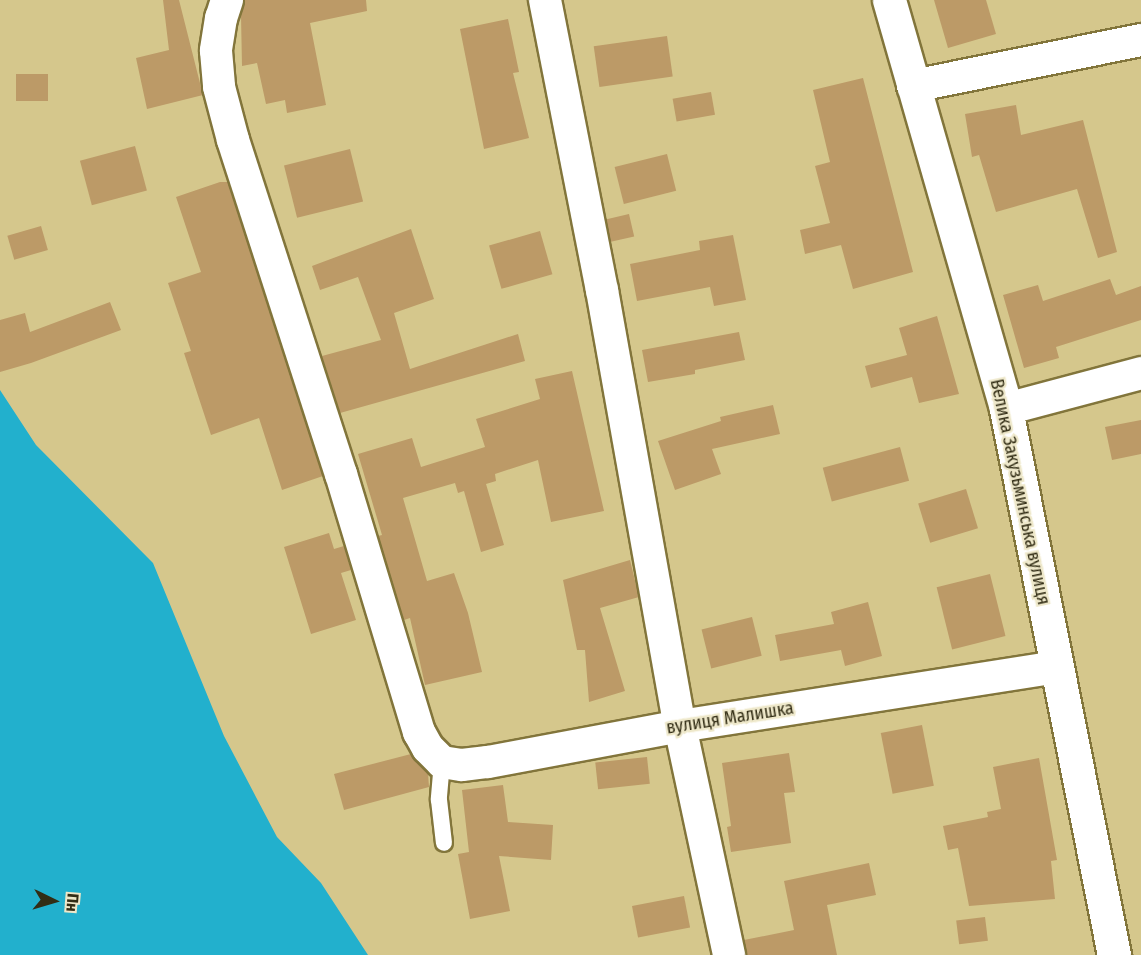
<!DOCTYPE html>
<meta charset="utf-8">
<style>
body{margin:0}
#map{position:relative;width:1141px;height:955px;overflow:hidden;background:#d5c78c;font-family:"Fira Sans Condensed",sans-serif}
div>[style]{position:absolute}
.water>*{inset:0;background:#22b0cd}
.building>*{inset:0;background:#bc9a67;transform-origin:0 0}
.roads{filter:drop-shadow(2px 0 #82753b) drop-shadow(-2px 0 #82753b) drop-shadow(0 2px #82753b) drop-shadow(0 -2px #82753b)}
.service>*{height:16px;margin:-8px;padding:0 8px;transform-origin:8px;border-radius:8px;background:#fff}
.minor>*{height:32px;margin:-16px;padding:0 16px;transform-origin:16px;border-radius:16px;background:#fff}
.tertiary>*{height:33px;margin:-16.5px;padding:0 16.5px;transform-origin:16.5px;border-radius:16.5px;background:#fff}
span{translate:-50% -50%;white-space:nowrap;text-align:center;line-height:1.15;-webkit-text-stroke:4.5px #eee8ca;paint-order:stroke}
.street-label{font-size:18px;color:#322d15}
.north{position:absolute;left:24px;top:871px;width:60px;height:60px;-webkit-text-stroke:4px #eee8ca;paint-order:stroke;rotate:95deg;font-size:16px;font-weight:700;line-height:24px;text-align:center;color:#322d15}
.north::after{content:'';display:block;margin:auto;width:21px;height:27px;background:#322d15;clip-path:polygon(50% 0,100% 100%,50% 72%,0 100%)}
</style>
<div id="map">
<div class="water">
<i style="clip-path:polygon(0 390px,36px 445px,153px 563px,224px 736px,277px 837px,321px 883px,368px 955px,0 955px)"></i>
</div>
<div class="building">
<i style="clip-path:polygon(163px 0,179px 0,203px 95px,147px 109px,136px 58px,169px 50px)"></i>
<i style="clip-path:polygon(244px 0,366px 0,367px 11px,310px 23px,326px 105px,287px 113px,285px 100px,266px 104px,257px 63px,242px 66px,241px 16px)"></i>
<i style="clip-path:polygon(934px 0,986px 0,996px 34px,948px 48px)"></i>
<i style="clip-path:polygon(508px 19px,519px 72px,513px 73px,529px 138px,484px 149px,460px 29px)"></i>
<i style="left:667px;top:36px;width:41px;height:74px;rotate:82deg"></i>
<i style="left:16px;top:74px;width:32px;height:27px"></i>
<i style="clip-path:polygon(863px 78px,913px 272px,853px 289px,841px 245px,805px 254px,800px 230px,830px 223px,815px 166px,830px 162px,813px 90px)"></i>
<i style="left:711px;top:92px;width:23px;height:39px;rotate:80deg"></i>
<i style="clip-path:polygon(1016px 105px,1021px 135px,1083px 120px,1117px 252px,1098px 258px,1077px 189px,996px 212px,979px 155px,972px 157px,965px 114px)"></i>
<i style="left:135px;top:146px;width:46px;height:57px;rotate:75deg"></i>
<i style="left:350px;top:149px;width:54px;height:68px;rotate:76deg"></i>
<i style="left:667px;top:154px;width:38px;height:54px;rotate:76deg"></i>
<i style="clip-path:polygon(220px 182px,228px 182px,323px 476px,282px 490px,259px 418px,211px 435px,184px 353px,191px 351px,168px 283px,201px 272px,176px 197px)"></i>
<i style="left:629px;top:214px;width:23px;height:24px;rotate:77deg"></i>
<i style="left:41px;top:226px;width:25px;height:35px;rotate:74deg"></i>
<i style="clip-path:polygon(411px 229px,434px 299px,394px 313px,410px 369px,518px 334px,525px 361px,340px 413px,322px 356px,381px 340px,358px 277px,320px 290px,312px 266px)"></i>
<i style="left:540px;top:231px;width:45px;height:53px;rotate:74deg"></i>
<i style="clip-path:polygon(733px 235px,746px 300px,714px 306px,710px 287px,637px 301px,630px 264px,700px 250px,699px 241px)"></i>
<i style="clip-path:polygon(1110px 279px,1116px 295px,1141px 286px,1141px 320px,1056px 347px,1059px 358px,1024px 368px,1003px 295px,1038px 285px,1043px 301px)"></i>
<i style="clip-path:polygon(110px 302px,121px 330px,31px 363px,0 372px,0 320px,25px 313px,30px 332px)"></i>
<i style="clip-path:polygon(937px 316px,959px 394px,919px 403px,912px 377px,871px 388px,865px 366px,907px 355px,899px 328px)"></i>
<i style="clip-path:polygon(739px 332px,745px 360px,695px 370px,695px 374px,648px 382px,642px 350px)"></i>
<i style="clip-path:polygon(572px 371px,604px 511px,551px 522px,538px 460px,495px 474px,496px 481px,486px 484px,504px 545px,481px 552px,464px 491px,458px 493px,455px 483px,403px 498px,427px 581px,454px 573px,468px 613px,482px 672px,425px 685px,410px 618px,404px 620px,378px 536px,382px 535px,358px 454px,412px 438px,421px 467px,485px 447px,476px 419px,540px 399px,535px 379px)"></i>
<i style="clip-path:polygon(773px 405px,780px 434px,712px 449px,721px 474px,675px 490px,658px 441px,721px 421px,720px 417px)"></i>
<i style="clip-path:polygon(1141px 420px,1141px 454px,1112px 460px,1105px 427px)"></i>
<i style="left:900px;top:447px;width:35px;height:80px;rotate:75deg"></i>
<i style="left:966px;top:489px;width:41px;height:50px;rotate:73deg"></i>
<i style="clip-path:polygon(329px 533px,334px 549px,344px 546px,351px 570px,341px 573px,356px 620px,311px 634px,284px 547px)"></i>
<i style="clip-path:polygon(630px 560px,639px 597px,600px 608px,625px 691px,589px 702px,585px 650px,577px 650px,563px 580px)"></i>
<i style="left:990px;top:574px;width:64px;height:55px;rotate:76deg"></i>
<i style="clip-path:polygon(868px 602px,882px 656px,845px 666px,841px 650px,780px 661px,775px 635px,834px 624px,831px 612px)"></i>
<i style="left:752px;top:617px;width:40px;height:52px;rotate:76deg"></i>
<i style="left:922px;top:725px;width:62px;height:42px;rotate:79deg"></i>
<i style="clip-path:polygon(789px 753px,795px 792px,784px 793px,791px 843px,731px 852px,727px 827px,731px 826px,722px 763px)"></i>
<i style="clip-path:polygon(411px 754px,428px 773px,429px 787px,344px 810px,334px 774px)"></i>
<i style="left:647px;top:757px;width:27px;height:52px;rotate:84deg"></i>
<i style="clip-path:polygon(1039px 758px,1057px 860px,1051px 861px,1055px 899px,969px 906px,958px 848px,948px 850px,943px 826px,988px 817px,987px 812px,1001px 809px,993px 767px)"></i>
<i style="clip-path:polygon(503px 785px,508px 822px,553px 825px,551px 860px,499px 856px,510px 911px,470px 919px,458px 854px,469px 852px,462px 790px)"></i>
<i style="clip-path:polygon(869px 863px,876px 895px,827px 905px,837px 955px,746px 955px,744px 940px,794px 930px,784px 881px)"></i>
<i style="left:684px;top:896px;width:32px;height:53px;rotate:79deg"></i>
<i style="left:985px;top:917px;width:24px;height:29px;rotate:83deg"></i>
</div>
<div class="roads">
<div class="service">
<i style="left:442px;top:762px;width:38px;rotate:95deg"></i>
<i style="left:439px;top:800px;width:43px;rotate:83.4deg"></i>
</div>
<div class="minor">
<i style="left:227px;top:0;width:19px;rotate:108deg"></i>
<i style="left:221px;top:18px;width:33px;rotate:99deg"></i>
<i style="left:216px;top:51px;width:36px;rotate:85deg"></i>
<i style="left:219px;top:87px;width:55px;rotate:75.2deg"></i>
<i style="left:233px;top:140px;width:351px;rotate:72.1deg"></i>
<i style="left:341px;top:474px;width:270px;rotate:73.2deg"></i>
<i style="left:419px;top:732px;width:18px;rotate:61deg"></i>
<i style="left:428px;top:748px;width:20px;rotate:45deg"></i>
<i style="left:442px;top:762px;width:20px;rotate:9deg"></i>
<i style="left:462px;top:765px;width:26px;rotate:-7deg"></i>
<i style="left:488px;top:762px;width:195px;rotate:-10.6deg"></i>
<i style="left:680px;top:726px;width:381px;rotate:-8.9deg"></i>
<i style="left:545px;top:0;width:296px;rotate:78.9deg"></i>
<i style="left:602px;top:290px;width:443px;rotate:79.9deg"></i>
<i style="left:680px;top:726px;width:234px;rotate:77.9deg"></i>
<i style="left:913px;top:86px;width:233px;rotate:-11.4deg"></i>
<i style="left:1006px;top:409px;width:140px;rotate:-14.9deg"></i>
</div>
<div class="tertiary">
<i style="left:889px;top:0;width:425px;rotate:74deg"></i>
<i style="left:1006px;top:409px;width:557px;rotate:78.81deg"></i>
</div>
</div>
<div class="street-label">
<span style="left:1020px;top:492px;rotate:78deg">Велика Закузьминська вулиця</span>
<span style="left:730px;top:718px;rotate:-9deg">вулиця Малишка</span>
</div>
<div class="north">Пн</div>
</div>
